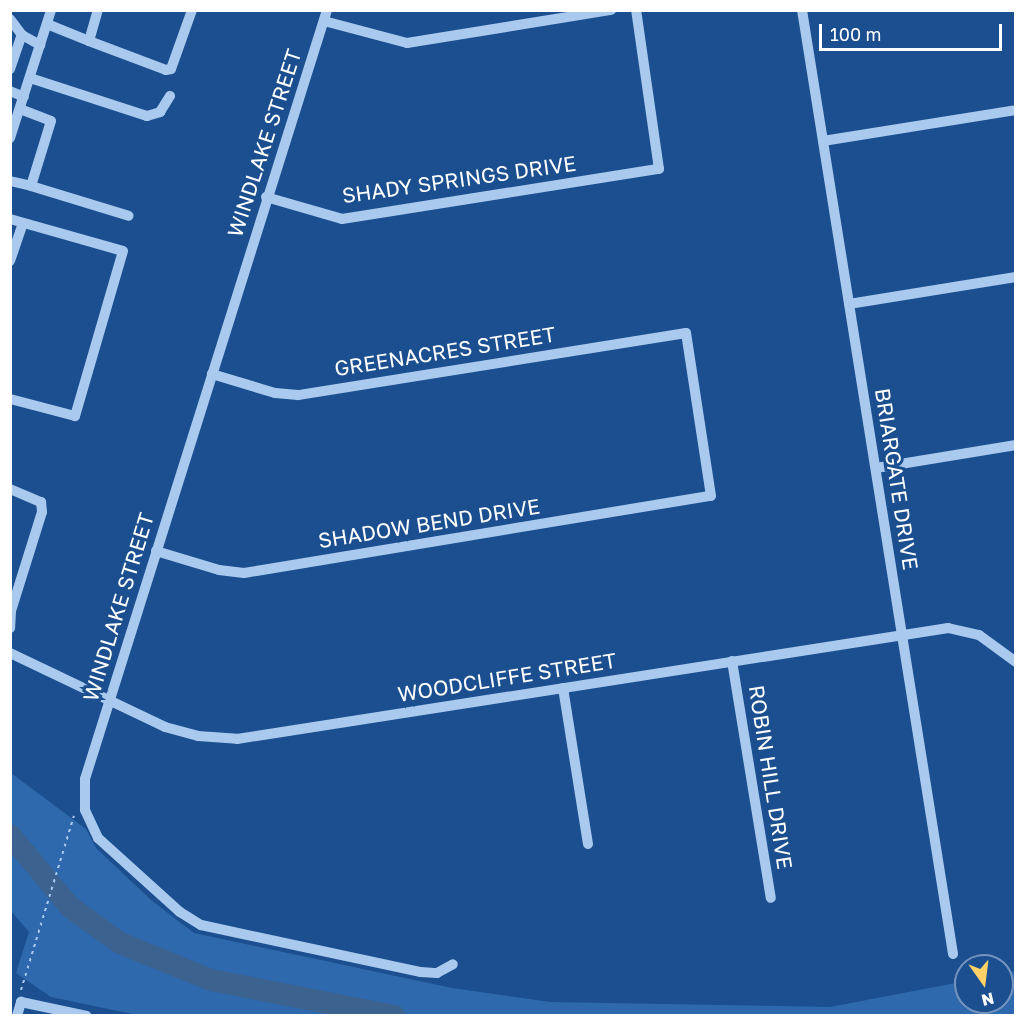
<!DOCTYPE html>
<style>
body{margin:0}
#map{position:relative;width:1026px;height:1026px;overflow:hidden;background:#1b4f8f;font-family:"Golos Text",sans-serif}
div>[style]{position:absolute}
.green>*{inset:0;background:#2e69ad}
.river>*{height:22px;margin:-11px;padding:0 11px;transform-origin:11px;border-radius:11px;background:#3c6290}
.path>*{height:2px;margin-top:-1px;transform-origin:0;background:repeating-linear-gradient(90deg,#a9c9ee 0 3px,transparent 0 7.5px)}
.minor>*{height:10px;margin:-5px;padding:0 5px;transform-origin:5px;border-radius:5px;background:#a9c9ee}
span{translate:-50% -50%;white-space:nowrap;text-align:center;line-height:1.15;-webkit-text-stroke:6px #1b4f8f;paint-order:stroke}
.street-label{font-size:21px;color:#fff}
.frame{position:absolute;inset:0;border:12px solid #fff;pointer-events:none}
.north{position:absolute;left:954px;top:954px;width:60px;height:60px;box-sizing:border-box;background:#1b4f8f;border:2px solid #7695bc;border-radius:50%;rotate:166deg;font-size:16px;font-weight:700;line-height:24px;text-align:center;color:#fff}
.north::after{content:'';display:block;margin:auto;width:21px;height:27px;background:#ffd166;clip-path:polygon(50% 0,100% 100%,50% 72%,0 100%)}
.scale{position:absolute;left:819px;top:24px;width:183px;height:27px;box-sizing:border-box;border:3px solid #fff;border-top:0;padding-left:8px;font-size:18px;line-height:21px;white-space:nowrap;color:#fff;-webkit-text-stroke:4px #1b4f8f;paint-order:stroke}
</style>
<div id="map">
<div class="green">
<i style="clip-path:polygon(11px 773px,86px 829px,96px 848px,151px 900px,194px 933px,452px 988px,550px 1002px,830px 1007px,966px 981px,966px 1002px,1002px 1002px,1002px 974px,1015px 971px,1015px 1015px,142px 1016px,51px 997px,16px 973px,29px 932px,11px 911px)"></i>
</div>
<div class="river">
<i style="left:10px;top:835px;width:94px;rotate:50.2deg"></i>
<i style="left:70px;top:907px;width:62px;rotate:35.8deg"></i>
<i style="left:120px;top:943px;width:98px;rotate:22.1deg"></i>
<i style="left:211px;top:980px;width:187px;rotate:11.1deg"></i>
</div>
<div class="path">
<i style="left:21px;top:990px;width:182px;rotate:-73.1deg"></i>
</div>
<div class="minor">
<i style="left:327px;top:10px;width:806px;rotate:107.47deg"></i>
<i style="left:85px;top:779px;width:31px;rotate:90deg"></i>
<i style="left:85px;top:810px;width:31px;rotate:65deg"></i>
<i style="left:98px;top:838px;width:110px;rotate:42.1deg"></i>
<i style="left:180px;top:912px;width:25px;rotate:32deg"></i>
<i style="left:201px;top:925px;width:225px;rotate:12.1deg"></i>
<i style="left:421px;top:972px;width:16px;rotate:4deg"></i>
<i style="left:437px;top:973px;width:18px;rotate:-29deg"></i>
<i style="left:802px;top:10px;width:956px;rotate:80.91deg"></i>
<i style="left:10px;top:19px;width:20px;rotate:53deg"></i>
<i style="left:22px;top:35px;width:21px;rotate:29deg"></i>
<i style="left:324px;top:21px;width:86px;rotate:14.8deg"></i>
<i style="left:407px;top:43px;width:207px;rotate:-9.2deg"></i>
<i style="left:47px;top:24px;width:45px;rotate:22deg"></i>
<i style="left:89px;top:41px;width:32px;rotate:-74deg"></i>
<i style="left:89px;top:41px;width:82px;rotate:20.6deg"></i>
<i style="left:166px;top:70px;width:5px;rotate:-11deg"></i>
<i style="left:171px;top:69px;width:63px;rotate:-70.4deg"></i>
<i style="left:10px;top:69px;width:36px;rotate:-71deg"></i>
<i style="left:30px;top:78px;width:123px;rotate:18deg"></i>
<i style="left:147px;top:116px;width:14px;rotate:-17deg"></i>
<i style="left:160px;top:112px;width:19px;rotate:-58deg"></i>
<i style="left:10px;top:91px;width:15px;rotate:23deg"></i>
<i style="left:20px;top:109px;width:33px;rotate:21deg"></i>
<i style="left:51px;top:121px;width:68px;rotate:107.1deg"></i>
<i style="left:31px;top:186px;width:102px;rotate:17deg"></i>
<i style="left:10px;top:138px;width:134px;rotate:-72.2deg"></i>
<i style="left:823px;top:141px;width:195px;rotate:-9.1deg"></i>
<i style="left:10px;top:181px;width:22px;rotate:13deg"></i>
<i style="left:266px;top:197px;width:79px;rotate:16.1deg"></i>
<i style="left:342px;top:219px;width:321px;rotate:-9deg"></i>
<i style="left:659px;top:169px;width:161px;rotate:-98.2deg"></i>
<i style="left:10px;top:219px;width:117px;rotate:15.8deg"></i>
<i style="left:123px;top:251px;width:172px;rotate:106.2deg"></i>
<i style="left:75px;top:416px;width:67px;rotate:-165.3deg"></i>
<i style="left:10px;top:261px;width:40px;rotate:-71.1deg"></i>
<i style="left:849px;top:304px;width:169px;rotate:-9.2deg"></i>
<i style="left:876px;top:468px;width:142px;rotate:-9.3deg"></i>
<i style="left:10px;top:489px;width:34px;rotate:23deg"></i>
<i style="left:41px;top:502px;width:10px;rotate:84deg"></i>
<i style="left:42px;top:512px;width:104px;rotate:107.4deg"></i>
<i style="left:11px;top:611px;width:17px;rotate:93deg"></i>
<i style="left:156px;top:551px;width:66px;rotate:16.8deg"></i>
<i style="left:219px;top:570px;width:25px;rotate:7deg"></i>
<i style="left:244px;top:573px;width:473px;rotate:-9.4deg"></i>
<i style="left:711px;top:496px;width:165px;rotate:-98.7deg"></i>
<i style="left:686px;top:333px;width:393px;rotate:170.9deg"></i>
<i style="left:298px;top:395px;width:23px;rotate:-175deg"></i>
<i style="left:275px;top:393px;width:66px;rotate:-163.2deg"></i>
<i style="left:10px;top:653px;width:172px;rotate:25.5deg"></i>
<i style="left:165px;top:727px;width:34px;rotate:15deg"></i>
<i style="left:198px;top:736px;width:39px;rotate:4deg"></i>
<i style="left:237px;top:739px;width:720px;rotate:-8.87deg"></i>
<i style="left:948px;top:628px;width:32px;rotate:13deg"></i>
<i style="left:979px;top:635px;width:46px;rotate:36.1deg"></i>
<i style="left:732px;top:661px;width:240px;rotate:80.7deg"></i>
<i style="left:563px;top:688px;width:158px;rotate:80.9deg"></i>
<i style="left:17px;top:1016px;width:15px;rotate:-74deg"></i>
<i style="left:21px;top:1002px;width:67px;rotate:12deg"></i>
</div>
<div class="street-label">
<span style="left:264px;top:143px;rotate:-72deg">WINDLAKE STREET</span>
<span style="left:459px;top:179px;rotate:-8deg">SHADY SPRINGS DRIVE</span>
<span style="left:445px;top:351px;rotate:-9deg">GREENACRES STREET</span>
<span style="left:897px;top:479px;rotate:81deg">BRIARGATE DRIVE</span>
<span style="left:429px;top:523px;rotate:-9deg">SHADOW BEND DRIVE</span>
<span style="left:118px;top:607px;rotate:-73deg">WINDLAKE STREET</span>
<span style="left:507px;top:677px;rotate:-9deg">WOODCLIFFE STREET</span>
<span style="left:771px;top:777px;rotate:81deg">ROBIN HILL DRIVE</span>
</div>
<div class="frame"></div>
<div class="north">N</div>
<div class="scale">100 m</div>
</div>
